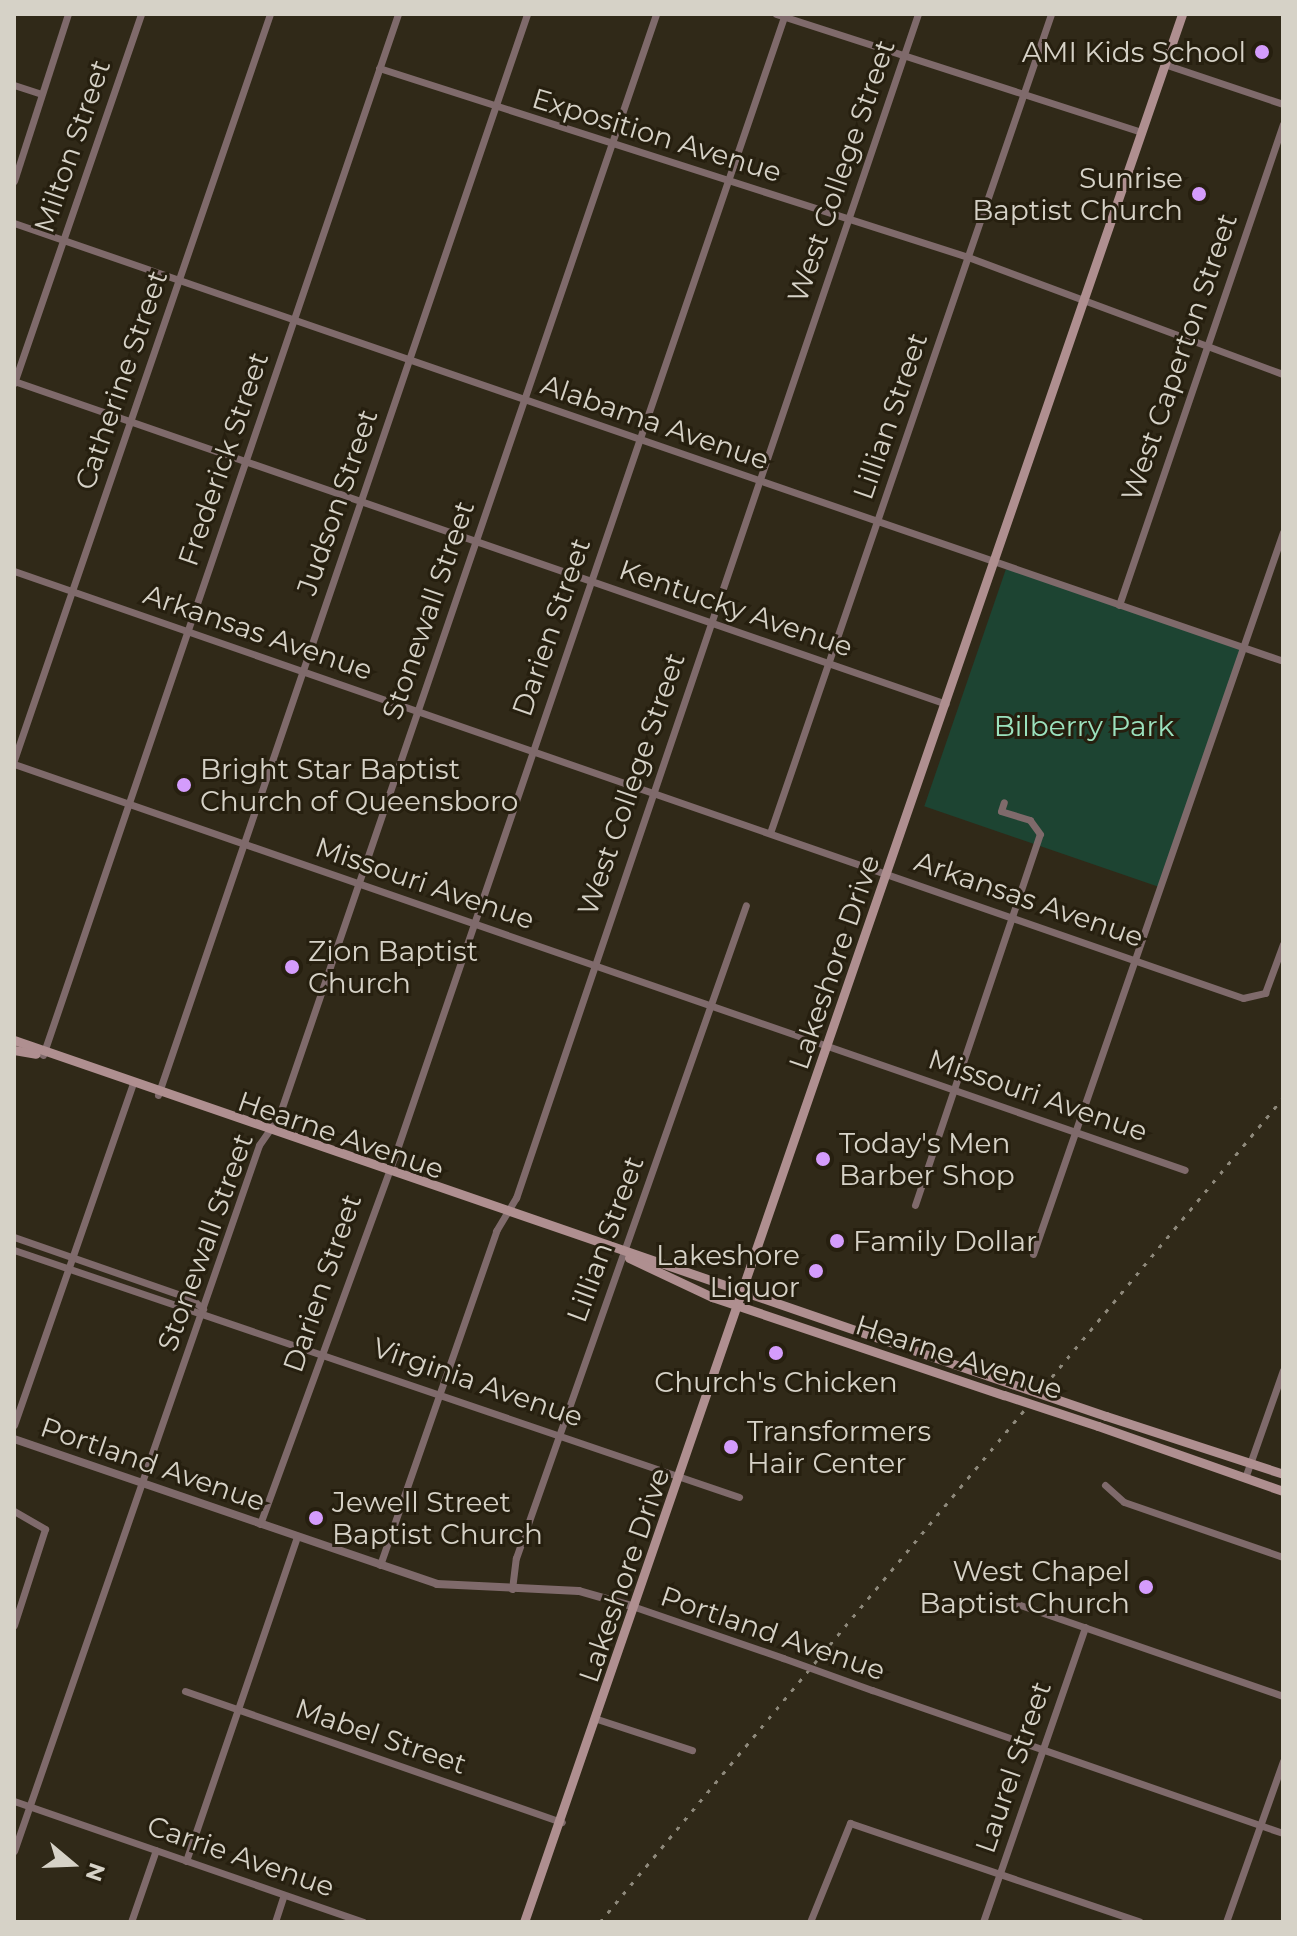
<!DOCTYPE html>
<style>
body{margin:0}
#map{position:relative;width:1297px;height:1936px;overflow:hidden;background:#302918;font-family:Montserrat,sans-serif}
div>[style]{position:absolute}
.green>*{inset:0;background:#1d4432;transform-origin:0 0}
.minor>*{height:7px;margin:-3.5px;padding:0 3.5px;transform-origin:3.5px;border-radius:3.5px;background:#7f6a6b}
.tertiary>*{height:8px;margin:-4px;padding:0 4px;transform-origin:4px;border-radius:4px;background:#7f6a6b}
.secondary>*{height:9px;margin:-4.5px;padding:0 4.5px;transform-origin:4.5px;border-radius:4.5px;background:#af8f90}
.rail>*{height:3px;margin-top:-1.5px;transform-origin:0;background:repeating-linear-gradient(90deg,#8e897b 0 4px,transparent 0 12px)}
.minor-bridge>*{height:7px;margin:-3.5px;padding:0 3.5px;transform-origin:3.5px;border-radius:3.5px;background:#7f6a6b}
.secondary-bridge>*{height:9px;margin:-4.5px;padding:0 4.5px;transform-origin:4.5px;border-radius:4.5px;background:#af8f90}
.dots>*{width:22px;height:22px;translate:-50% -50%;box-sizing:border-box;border:4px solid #261f0f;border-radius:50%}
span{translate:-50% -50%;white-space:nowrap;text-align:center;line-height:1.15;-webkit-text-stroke:6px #261f0f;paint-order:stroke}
.poi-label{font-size:28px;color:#d6d2c7}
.right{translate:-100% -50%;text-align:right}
.left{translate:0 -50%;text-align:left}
.street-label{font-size:28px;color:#d6d2c7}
.park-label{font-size:28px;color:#9be2be}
.frame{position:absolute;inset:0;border:16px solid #d6d2c7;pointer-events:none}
.north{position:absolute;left:32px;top:1824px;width:80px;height:80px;-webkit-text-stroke:6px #261f0f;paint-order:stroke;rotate:109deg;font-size:22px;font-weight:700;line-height:32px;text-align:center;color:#d6d2c7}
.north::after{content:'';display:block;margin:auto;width:28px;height:36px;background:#d6d2c7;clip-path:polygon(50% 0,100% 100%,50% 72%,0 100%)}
</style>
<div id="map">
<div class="green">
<i style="left:1007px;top:566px;width:250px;height:254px;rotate:19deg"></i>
</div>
<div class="minor">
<i style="left:776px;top:14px;width:384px;rotate:17.9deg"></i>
<i style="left:1164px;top:64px;width:126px;rotate:18.6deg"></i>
<i style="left:379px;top:68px;width:619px;rotate:17.79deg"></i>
<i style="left:968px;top:257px;width:336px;rotate:20.4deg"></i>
<i style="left:14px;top:85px;width:29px;rotate:18deg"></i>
<i style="left:14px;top:181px;width:176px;rotate:-72.1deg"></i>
<i style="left:14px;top:223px;width:1342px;rotate:19.04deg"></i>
<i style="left:14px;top:381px;width:986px;rotate:19.11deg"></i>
<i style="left:14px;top:383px;width:390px;rotate:-71deg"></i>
<i style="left:14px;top:571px;width:1301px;rotate:19.16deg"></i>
<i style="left:1243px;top:998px;width:23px;rotate:-13deg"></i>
<i style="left:1265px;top:993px;width:52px;rotate:-69.8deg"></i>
<i style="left:1119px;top:605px;width:508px;rotate:-71.17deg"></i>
<i style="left:14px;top:760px;width:789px;rotate:-71.06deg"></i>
<i style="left:14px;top:764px;width:1239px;rotate:19.12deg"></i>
<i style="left:770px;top:833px;width:866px;rotate:-71.06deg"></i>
<i style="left:43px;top:1055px;width:1100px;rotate:-71.17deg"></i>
<i style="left:158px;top:1095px;width:1142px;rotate:-71.15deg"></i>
<i style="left:915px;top:1205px;width:391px;rotate:-71.4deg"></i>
<i style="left:1040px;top:834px;width:17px;rotate:-126deg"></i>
<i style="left:1030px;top:820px;width:30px;rotate:-163deg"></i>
<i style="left:1001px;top:811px;width:9px;rotate:-72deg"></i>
<i style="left:14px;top:1237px;width:188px;rotate:19.2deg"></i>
<i style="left:192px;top:1299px;width:15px;rotate:42deg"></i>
<i style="left:14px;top:1250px;width:766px;rotate:18.81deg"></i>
<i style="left:1033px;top:1254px;width:764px;rotate:-70.9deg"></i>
<i style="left:14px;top:1425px;width:359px;rotate:-70.8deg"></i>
<i style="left:1245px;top:1478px;width:114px;rotate:-70.6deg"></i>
<i style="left:1105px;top:1485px;width:25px;rotate:42deg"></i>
<i style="left:1124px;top:1502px;width:168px;rotate:19.1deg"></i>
<i style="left:14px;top:1511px;width:36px;rotate:30deg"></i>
<i style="left:45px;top:1529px;width:101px;rotate:107.9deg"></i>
<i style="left:260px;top:1524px;width:390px;rotate:-69.9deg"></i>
<i style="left:394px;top:1158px;width:1209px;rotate:-71.13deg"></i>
<i style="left:380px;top:1565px;width:354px;rotate:-70.8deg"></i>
<i style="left:496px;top:1231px;width:39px;rotate:-59deg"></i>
<i style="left:516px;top:1198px;width:1250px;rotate:-71.25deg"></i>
<i style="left:512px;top:1589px;width:31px;rotate:-83deg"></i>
<i style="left:516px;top:1558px;width:692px;rotate:-70.6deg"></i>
<i style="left:1000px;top:1598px;width:299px;rotate:19.1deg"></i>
<i style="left:635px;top:1607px;width:157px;rotate:19deg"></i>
<i style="left:872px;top:1690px;width:435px;rotate:19.2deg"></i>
<i style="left:185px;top:1691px;width:399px;rotate:19.2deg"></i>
<i style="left:597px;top:1719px;width:100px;rotate:18.1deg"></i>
<i style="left:14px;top:1801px;width:370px;rotate:19.1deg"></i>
<i style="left:14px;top:1851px;width:747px;rotate:-70.86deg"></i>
<i style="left:259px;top:1145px;width:35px;rotate:-55deg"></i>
<i style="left:279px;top:1116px;width:1165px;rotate:-71.11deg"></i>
<i style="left:186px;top:1861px;width:342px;rotate:-71.1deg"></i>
<i style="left:131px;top:1922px;width:76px;rotate:-70.9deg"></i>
<i style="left:275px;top:1922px;width:28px;rotate:-72deg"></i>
<i style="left:810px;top:1922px;width:107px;rotate:-68deg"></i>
<i style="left:850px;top:1823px;width:306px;rotate:18.8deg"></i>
<i style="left:983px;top:1922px;width:312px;rotate:-70.9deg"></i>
<i style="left:1226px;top:1922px;width:171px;rotate:-70.5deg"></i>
</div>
<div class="tertiary">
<i style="left:14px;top:1439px;width:447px;rotate:18.9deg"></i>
<i style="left:437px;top:1584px;width:142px;rotate:2.8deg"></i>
<i style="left:579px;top:1591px;width:58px;rotate:15.9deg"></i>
</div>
<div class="secondary">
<i style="left:14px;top:1040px;width:1056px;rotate:19.02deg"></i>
<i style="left:14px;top:1050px;width:22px;rotate:10deg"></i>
<i style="left:629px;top:1258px;width:92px;rotate:25.2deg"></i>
<i style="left:712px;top:1297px;width:308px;rotate:18.6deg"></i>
<i style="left:1106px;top:1416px;width:186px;rotate:18.1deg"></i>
<i style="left:1098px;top:1426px;width:196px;rotate:19.4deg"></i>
<i style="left:524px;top:1922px;width:2018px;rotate:-70.97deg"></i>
</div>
<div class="rail">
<i style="left:600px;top:1922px;width:1070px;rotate:-50.35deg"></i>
</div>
<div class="minor-bridge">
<i style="left:783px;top:1658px;width:95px;rotate:19.8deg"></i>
</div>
<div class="secondary-bridge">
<i style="left:1012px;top:1384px;width:99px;rotate:18.8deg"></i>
<i style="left:1004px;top:1395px;width:99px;rotate:18.3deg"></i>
</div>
<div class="dots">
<i style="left:1262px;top:52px;background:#d49cfc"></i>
<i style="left:1199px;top:194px;background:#d49cfc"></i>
<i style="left:184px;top:785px;background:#d49cfc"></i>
<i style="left:292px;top:967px;background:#d49cfc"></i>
<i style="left:823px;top:1159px;background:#d49cfc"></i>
<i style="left:837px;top:1241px;background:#d49cfc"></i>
<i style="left:816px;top:1271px;background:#d49cfc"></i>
<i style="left:776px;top:1353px;background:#d49cfc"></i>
<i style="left:731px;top:1447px;background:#d49cfc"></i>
<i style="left:316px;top:1518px;background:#d49cfc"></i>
<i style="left:1146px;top:1587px;background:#d49cfc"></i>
</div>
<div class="poi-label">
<span class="right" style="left:1246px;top:52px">AMI Kids School</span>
<span class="right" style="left:1183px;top:194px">Sunrise<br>Baptist Church</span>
<span class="left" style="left:200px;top:785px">Bright Star Baptist<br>Church of Queensboro</span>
<span class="left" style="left:308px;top:967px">Zion Baptist<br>Church</span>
<span class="left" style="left:839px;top:1159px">Today's Men<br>Barber Shop</span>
<span class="left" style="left:853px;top:1241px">Family Dollar</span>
<span class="right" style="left:800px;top:1271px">Lakeshore<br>Liquor</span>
<span style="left:776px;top:1382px">Church's Chicken</span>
<span class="left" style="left:747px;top:1447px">Transformers<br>Hair Center</span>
<span class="left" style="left:332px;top:1518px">Jewell Street<br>Baptist Church</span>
<span class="right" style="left:1130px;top:1587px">West Chapel<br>Baptist Church</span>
</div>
<div class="street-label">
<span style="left:657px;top:135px;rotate:17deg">Exposition Avenue</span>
<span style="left:72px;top:146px;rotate:-71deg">Milton Street</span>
<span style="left:841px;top:171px;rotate:-71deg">West College Street</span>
<span style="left:1179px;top:357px;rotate:-71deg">West Caperton Street</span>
<span style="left:121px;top:380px;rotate:-71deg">Catherine Street</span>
<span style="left:890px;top:416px;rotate:-71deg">Lillian Street</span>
<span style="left:655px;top:422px;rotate:19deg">Alabama Avenue</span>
<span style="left:223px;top:459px;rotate:-71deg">Frederick Street</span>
<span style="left:337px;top:502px;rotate:-71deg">Judson Street</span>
<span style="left:736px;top:608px;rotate:19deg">Kentucky Avenue</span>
<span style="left:428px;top:610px;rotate:-71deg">Stonewall Street</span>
<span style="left:551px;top:627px;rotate:-71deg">Darien Street</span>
<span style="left:258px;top:632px;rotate:19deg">Arkansas Avenue</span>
<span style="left:631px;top:784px;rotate:-71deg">West College Street</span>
<span style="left:425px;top:883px;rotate:19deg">Missouri Avenue</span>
<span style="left:1029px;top:899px;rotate:19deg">Arkansas Avenue</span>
<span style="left:834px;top:962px;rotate:-71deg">Lakeshore Drive</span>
<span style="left:1038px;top:1095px;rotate:19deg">Missouri Avenue</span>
<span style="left:341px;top:1135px;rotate:19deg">Hearne Avenue</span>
<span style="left:605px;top:1239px;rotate:-70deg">Lillian Street</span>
<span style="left:205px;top:1242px;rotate:-70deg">Stonewall Street</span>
<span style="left:322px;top:1283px;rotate:-71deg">Darien Street</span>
<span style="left:959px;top:1357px;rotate:18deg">Hearne Avenue</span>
<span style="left:478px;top:1382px;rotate:19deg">Virginia Avenue</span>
<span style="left:153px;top:1464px;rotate:19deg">Portland Avenue</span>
<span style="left:624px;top:1575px;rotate:-71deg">Lakeshore Drive</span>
<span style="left:773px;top:1633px;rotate:19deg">Portland Avenue</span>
<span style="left:381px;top:1736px;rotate:19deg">Mabel Street</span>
<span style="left:1013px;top:1767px;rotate:-71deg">Laurel Street</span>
<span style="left:241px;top:1856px;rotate:19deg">Carrie Avenue</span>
</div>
<div class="park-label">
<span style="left:1084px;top:726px">Bilberry Park</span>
</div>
<div class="frame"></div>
<div class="north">N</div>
</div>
